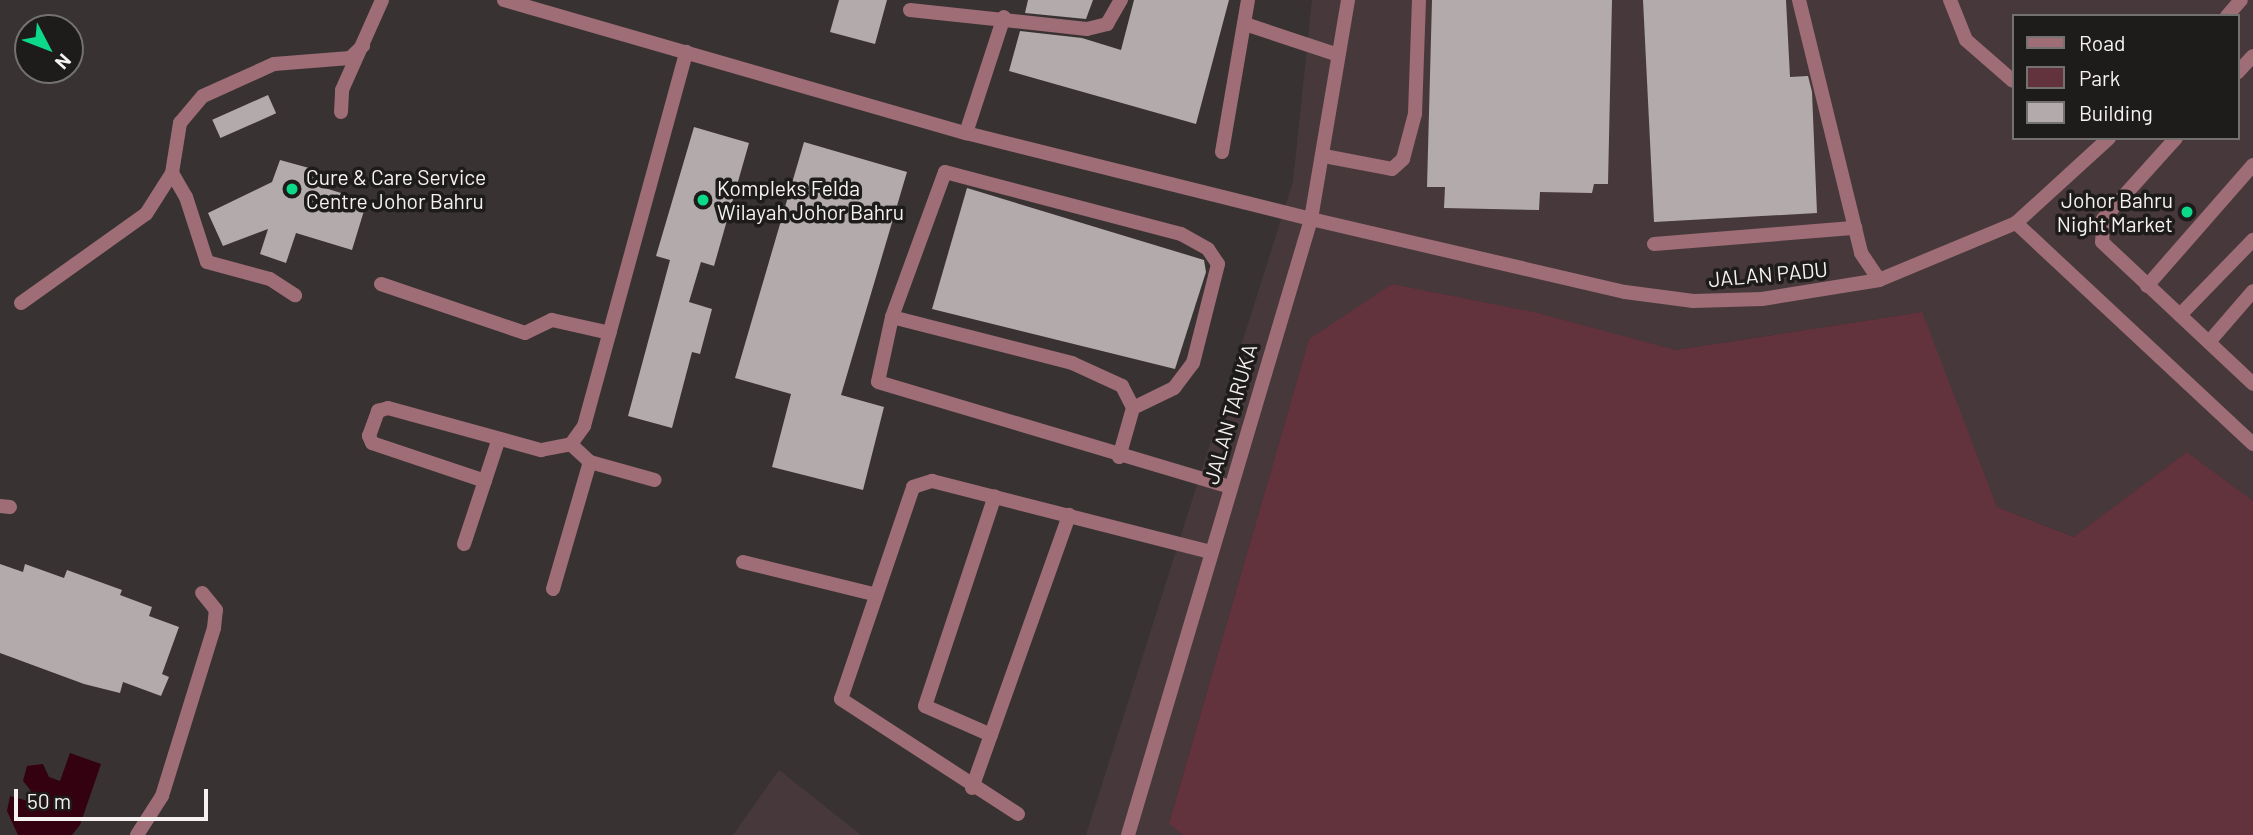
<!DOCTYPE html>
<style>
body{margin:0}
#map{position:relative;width:2253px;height:835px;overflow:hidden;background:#383233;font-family:Barlow,sans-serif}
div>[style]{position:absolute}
.built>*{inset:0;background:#47393b}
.green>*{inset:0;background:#63333d}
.water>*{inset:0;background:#340111}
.building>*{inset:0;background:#b2aaab;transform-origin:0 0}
.service>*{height:14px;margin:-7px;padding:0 7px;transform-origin:7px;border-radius:7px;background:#9f6d75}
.minor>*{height:14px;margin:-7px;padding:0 7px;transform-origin:7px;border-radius:7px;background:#9f6d75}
.tertiary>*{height:14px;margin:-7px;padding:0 7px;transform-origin:7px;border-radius:7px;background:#9f6d75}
.dots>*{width:19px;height:19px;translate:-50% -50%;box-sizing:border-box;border:4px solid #1e1b1b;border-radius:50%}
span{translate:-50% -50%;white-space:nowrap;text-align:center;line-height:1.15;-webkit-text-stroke:7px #1e1b1b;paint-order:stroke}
.poi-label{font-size:21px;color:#f6f2f2}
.left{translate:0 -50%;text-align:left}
.right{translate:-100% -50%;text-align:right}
.street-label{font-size:21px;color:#f6f2f2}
.legend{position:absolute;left:2012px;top:14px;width:228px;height:126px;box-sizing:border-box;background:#1e1b1b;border:2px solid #747171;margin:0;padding:9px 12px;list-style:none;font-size:21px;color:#f6f2f2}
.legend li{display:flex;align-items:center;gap:14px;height:35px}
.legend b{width:35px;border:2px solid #747171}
.north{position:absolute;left:14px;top:14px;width:70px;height:70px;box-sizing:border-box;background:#1e1b1b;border:2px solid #747171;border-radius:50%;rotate:132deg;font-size:19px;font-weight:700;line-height:28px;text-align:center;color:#f6f2f2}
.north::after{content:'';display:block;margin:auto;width:24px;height:32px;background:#0cd98a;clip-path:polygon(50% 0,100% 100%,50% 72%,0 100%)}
.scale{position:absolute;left:14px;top:789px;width:194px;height:32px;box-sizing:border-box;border:4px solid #f6f2f2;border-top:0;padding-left:9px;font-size:21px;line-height:24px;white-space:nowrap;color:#f6f2f2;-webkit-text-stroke:5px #1e1b1b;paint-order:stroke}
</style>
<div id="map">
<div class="built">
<i style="clip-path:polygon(evenodd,1312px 0,2253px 0,2253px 501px,2187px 452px,2075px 537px,1997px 507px,1921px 312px,1676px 350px,1534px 312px,1392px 284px,1309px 339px,1169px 822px,1183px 835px,1086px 835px,1293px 182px,1312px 0,2013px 16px,2237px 16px,2237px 138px,2013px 138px,2013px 16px)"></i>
<i style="clip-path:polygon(779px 770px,861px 835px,733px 835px)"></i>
</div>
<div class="green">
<i style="clip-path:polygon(1392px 284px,1534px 312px,1676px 350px,1922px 312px,1997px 507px,2074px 537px,2187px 452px,2253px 501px,2253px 835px,1183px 835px,1169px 823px,1309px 339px)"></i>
</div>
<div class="water">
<i style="clip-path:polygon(70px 753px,101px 764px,80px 825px,72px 835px,18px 835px,7px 811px,10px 796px,28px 801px,31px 791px,23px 781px,27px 766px,43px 764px,49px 777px,60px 781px)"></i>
</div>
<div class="building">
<i style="clip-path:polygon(839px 0,887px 0,875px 44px,830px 32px)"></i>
<i style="clip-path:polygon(1028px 0,1093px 0,1086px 19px,1025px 13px)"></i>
<i style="clip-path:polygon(1134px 0,1229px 0,1196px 124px,1009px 71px,1020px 31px,1082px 38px,1121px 50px)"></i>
<i style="clip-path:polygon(1432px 0,1612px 0,1608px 184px,1594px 184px,1592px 193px,1540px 192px,1539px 210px,1444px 208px,1445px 187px,1427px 187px)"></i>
<i style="clip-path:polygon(1643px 0,1786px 0,1790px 77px,1808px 76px,1812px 92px,1817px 213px,1654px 222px)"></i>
<i style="left:268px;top:95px;width:20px;height:61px;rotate:66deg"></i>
<i style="clip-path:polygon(694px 127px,749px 143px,714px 266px,701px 262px,689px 302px,712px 309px,700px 354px,692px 352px,672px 428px,628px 416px,670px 260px,656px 256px)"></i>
<i style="clip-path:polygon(804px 142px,907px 172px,841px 395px,884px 407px,863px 490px,772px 467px,791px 394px,735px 378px)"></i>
<i style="clip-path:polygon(280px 160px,320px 171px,315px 185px,367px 201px,352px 250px,296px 233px,286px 263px,260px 254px,268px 229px,223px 246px,208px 213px,272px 182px)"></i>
<i style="clip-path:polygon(967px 188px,1204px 260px,1206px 272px,1175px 369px,932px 309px)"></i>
<i style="clip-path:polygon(0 564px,23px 572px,25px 564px,64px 578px,67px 570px,122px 590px,120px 595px,152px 607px,149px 616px,179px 627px,162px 674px,169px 677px,161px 696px,123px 682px,120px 693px,84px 684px,0 653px)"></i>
</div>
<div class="service">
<i style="left:504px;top:0;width:481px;rotate:16.1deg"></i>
<i style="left:966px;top:133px;width:356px;rotate:14deg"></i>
<i style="left:1799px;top:0;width:260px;rotate:76.2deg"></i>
<i style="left:1861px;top:253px;width:32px;rotate:56deg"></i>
<i style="left:1950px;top:0;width:43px;rotate:68.2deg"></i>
<i style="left:1966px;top:40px;width:62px;rotate:41.1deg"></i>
<i style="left:910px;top:10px;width:178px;rotate:6.1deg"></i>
<i style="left:1087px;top:29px;width:21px;rotate:-14deg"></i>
<i style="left:1107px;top:24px;width:28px;rotate:-60deg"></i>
<i style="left:1245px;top:24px;width:98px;rotate:18.4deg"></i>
<i style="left:2237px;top:73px;width:23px;rotate:-47deg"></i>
<i style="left:341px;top:112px;width:22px;rotate:-87deg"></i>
<i style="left:342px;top:90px;width:98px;rotate:-66deg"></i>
<i style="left:966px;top:133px;width:122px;rotate:-71.9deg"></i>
<i style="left:2176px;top:138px;width:109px;rotate:132deg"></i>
<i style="left:2103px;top:219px;width:23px;rotate:92deg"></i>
<i style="left:2102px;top:242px;width:207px;rotate:43.2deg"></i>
<i style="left:1222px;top:152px;width:154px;rotate:-80.3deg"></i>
<i style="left:1324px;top:156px;width:69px;rotate:10.8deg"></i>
<i style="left:1392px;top:169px;width:15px;rotate:-42deg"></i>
<i style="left:1403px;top:159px;width:47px;rotate:-75.1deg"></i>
<i style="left:1415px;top:114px;width:114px;rotate:-88deg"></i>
<i style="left:172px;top:173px;width:28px;rotate:60deg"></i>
<i style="left:186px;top:197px;width:68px;rotate:72.1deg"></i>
<i style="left:207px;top:262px;width:65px;rotate:15.1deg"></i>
<i style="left:270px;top:279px;width:30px;rotate:33deg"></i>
<i style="left:2016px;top:223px;width:324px;rotate:43deg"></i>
<i style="left:1654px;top:244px;width:202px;rotate:-4.6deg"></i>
<i style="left:381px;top:284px;width:152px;rotate:18.8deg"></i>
<i style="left:525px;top:333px;width:30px;rotate:-26deg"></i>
<i style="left:552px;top:320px;width:59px;rotate:12.6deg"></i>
<i style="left:2147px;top:286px;width:161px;rotate:-48.8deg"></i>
<i style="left:21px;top:303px;width:153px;rotate:-35.5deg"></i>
<i style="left:146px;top:214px;width:49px;rotate:-57.6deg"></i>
<i style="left:172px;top:173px;width:51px;rotate:-80.9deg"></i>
<i style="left:180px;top:123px;width:35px;rotate:-50deg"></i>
<i style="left:203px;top:96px;width:78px;rotate:-24.3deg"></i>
<i style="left:274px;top:64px;width:76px;rotate:-4.5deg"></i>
<i style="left:350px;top:58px;width:18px;rotate:-43deg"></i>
<i style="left:2180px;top:315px;width:105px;rotate:-45.8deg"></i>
<i style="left:892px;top:317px;width:186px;rotate:14.3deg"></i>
<i style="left:1072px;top:363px;width:55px;rotate:24.7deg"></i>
<i style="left:1122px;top:386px;width:25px;rotate:63deg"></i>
<i style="left:1133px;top:408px;width:51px;rotate:105.9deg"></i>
<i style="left:2209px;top:342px;width:67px;rotate:-49.2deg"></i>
<i style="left:1133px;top:408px;width:46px;rotate:-26deg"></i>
<i style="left:1174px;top:388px;width:31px;rotate:-53deg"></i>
<i style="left:1193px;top:363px;width:102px;rotate:-75.8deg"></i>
<i style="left:1218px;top:264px;width:18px;rotate:-124deg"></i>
<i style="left:1208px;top:249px;width:31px;rotate:-151deg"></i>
<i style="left:1181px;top:234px;width:244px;rotate:-165.3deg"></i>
<i style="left:945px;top:172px;width:154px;rotate:110.1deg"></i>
<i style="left:892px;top:317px;width:66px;rotate:102.2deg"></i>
<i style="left:878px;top:382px;width:367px;rotate:16.6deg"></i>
<i style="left:590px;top:462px;width:67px;rotate:15.5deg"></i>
<i style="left:485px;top:481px;width:119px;rotate:-161.4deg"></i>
<i style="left:372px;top:443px;width:8px;rotate:-113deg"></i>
<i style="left:369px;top:436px;width:27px;rotate:-70deg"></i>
<i style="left:378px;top:411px;width:10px;rotate:-17deg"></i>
<i style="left:388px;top:408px;width:159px;rotate:15.4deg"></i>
<i style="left:541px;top:450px;width:31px;rotate:-11deg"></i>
<i style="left:571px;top:444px;width:22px;rotate:-54deg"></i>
<i style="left:584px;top:426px;width:388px;rotate:-74.7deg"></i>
<i style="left:0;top:506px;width:10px;rotate:6deg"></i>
<i style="left:464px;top:544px;width:108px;rotate:-71.7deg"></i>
<i style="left:743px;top:562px;width:134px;rotate:13.8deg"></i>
<i style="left:553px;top:589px;width:132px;rotate:-73.8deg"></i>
<i style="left:590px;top:462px;width:26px;rotate:-137deg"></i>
<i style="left:991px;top:735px;width:72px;rotate:-156.3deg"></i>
<i style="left:925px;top:706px;width:221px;rotate:-71.6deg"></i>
<i style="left:972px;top:788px;width:290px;rotate:-70.4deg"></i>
<i style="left:1018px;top:814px;width:211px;rotate:-147deg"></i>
<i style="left:841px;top:699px;width:224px;rotate:-71.2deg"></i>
<i style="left:913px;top:487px;width:20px;rotate:-18deg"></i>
<i style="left:932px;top:481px;width:287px;rotate:14.3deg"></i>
<i style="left:137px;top:835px;width:46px;rotate:-57.3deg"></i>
<i style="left:162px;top:796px;width:176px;rotate:-72.8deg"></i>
<i style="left:214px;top:628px;width:18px;rotate:-84deg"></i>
<i style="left:216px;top:610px;width:22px;rotate:-129deg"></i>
</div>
<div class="minor">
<i style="left:1311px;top:219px;width:222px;rotate:-80.4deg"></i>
</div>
<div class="tertiary">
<i style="left:2227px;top:16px;width:21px;rotate:-49deg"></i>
<i style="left:1128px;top:835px;width:643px;rotate:-73.45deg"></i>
<i style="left:1311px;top:219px;width:322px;rotate:13.1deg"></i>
<i style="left:1625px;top:292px;width:69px;rotate:7.5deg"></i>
<i style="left:1693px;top:301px;width:69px;rotate:-1.7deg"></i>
<i style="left:1762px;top:299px;width:119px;rotate:-9.2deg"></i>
<i style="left:1879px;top:280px;width:148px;rotate:-22.6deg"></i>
<i style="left:2016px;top:223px;width:126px;rotate:-42.4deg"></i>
</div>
<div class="dots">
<i style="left:292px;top:189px;background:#0cd98a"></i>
<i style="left:703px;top:200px;background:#0cd98a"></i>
<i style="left:2187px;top:212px;background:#0cd98a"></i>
</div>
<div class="poi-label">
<span class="left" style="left:306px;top:189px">Cure &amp; Care Service<br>Centre Johor Bahru</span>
<span class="left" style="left:717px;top:200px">Kompleks Felda<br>Wilayah Johor Bahru</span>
<span class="right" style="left:2173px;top:212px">Johor Bahru<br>Night Market</span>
</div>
<div class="street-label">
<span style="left:1768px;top:274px;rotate:-5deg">JALAN PADU</span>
<span style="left:1230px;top:414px;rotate:-74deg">JALAN TARUKA</span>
</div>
<ul class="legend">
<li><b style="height:9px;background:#9f6d75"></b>Road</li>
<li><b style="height:19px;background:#63333d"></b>Park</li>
<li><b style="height:19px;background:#b2aaab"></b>Building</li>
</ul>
<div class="north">N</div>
<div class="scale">50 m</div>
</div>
